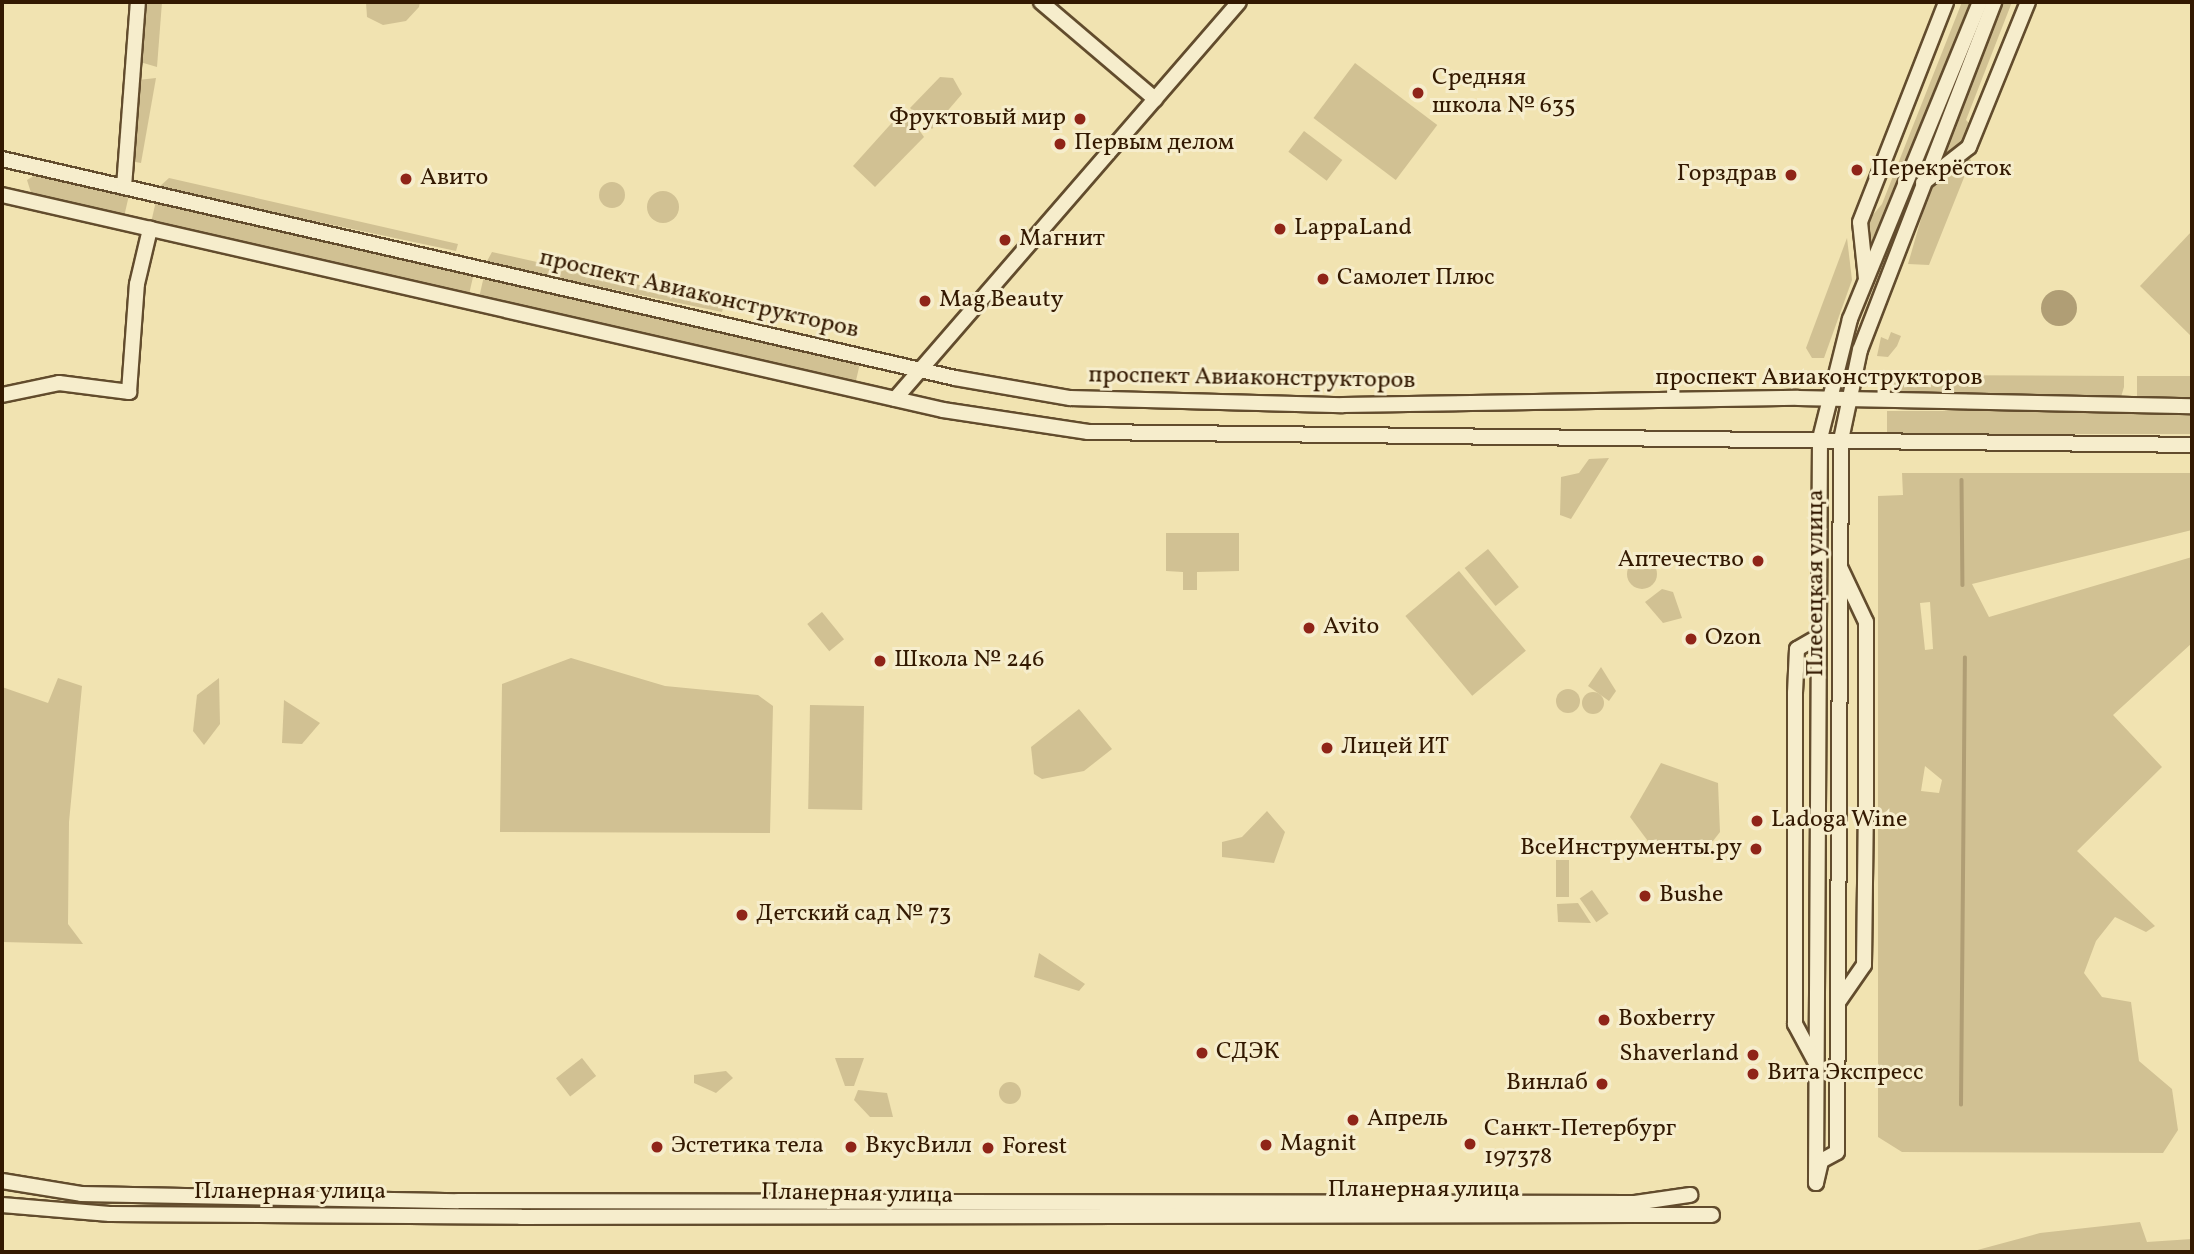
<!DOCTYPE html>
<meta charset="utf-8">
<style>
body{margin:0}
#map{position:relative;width:2194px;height:1254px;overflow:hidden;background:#f1e3b1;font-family:Vollkorn,serif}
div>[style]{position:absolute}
.green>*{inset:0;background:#d1c193;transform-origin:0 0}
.round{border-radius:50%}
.water>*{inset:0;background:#b09e75}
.stream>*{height:3.5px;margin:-1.75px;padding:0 1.75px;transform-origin:1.75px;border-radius:1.75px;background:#b09e75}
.roads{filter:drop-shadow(2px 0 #624c2d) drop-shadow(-2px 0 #624c2d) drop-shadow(0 2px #624c2d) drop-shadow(0 -2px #624c2d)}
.minor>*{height:14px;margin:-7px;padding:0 7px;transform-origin:7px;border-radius:7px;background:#f6edcc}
.dots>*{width:19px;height:19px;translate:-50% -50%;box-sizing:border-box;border:4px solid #f6edcc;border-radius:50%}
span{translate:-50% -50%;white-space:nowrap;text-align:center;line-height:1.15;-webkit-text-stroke:6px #f6edcc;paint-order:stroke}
.poi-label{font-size:24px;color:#331901}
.left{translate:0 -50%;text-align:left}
.right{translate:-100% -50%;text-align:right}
.street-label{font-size:24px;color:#331901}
.frame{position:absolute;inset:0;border:4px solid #331901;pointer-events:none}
</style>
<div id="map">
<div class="green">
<i style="clip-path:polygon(143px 2px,162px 2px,157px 67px,140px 62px)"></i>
<i style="clip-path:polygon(366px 2px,420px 2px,419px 7px,406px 21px,383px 25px,367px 17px)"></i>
<i style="clip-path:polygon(1962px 2px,1973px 2px,1890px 212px,1869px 247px,1866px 223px,1882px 204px)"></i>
<i style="clip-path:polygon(2000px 2px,2012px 2px,1966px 120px,1971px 125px,1965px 141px,1938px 163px)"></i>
<i style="left:1355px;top:63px;width:103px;height:69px;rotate:37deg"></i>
<i style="clip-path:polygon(940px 77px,953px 78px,962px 94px,932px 129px,910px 108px)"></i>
<i style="clip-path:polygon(156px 78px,141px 163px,130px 161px,138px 80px)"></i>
<i style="clip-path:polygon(898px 116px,910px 117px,924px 137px,875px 187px,853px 166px)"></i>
<i style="left:1304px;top:131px;width:48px;height:26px;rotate:37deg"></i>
<i style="clip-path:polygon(1967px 157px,1971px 160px,1929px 265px,1908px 264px,1930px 188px)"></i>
<i style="clip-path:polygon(37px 174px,129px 195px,124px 217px,32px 196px,27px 180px)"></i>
<i style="clip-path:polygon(169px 178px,458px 244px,456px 251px,158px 188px)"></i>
<i class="round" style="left:599px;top:182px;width:26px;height:26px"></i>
<i class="round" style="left:647px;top:191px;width:32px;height:32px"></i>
<i style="left:156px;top:201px;width:326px;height:23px;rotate:13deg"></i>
<i style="clip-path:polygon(2192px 231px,2192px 337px,2140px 286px)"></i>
<i style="clip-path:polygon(1847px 238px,1852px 280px,1824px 358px,1812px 358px,1806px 348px)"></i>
<i style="clip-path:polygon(492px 252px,724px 304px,722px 312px,486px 263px)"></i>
<i style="left:484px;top:276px;width:386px;height:23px;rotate:13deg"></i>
<i style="clip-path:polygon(1891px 332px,1901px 336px,1897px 346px,1888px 357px,1877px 356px,1881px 337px,1888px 340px)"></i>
<i style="clip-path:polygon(1898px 375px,2124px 376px,2124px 387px,2121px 397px,1890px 391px)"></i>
<i style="left:2137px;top:376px;width:55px;height:22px"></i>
<i style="left:1887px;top:411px;width:305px;height:23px"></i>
<i style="clip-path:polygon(1609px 458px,1571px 519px,1560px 515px,1561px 477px,1579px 473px,1589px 459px)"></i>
<i style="clip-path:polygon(evenodd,1902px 473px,2192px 473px,2192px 530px,1972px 584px,1989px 617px,2192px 557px,2192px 643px,2113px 715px,2162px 767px,2077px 851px,2155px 926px,2146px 932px,2115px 917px,2096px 941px,2084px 973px,2102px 997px,2131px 1002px,2139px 1061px,2172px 1089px,2178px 1130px,2163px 1153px,1902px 1152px,1878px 1137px,1878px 496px,1903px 495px,1902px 473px,1930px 602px,1933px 649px,1925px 650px,1920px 603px,1930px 602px,1902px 473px,1925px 766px,1942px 780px,1939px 793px,1921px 791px,1925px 766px)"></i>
<i style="clip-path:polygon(1166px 533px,1239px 533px,1239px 571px,1197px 572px,1197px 590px,1183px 590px,1183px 572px,1166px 571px)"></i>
<i style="left:1488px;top:549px;width:49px;height:30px;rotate:51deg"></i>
<i class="round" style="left:1627px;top:559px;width:30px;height:30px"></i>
<i style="left:1459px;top:571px;width:104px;height:70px;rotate:50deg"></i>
<i style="clip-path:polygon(1662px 589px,1673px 592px,1682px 618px,1663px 623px,1645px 602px)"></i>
<i style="left:822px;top:612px;width:35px;height:19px;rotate:51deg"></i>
<i style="clip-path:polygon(571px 658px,665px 686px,758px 695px,773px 706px,770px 833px,500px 832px,502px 684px)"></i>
<i style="clip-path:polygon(1601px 667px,1616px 691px,1609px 701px,1588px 686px)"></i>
<i style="clip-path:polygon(58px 678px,82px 686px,69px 822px,68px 924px,83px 944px,2px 942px,2px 687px,48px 703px)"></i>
<i style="clip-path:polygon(219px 678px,220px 724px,204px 745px,193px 731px,197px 695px)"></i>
<i class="round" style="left:1556px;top:689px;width:24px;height:24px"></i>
<i class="round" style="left:1582px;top:692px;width:22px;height:22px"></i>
<i style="clip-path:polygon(284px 700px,320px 723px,302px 744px,282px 743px)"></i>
<i style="left:810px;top:705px;width:54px;height:104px;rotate:1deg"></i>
<i style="clip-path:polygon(1079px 709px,1112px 749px,1084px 771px,1042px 779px,1034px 774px,1031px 747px)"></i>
<i style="clip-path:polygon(1661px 763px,1718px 783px,1720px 832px,1713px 841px,1659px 856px,1630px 817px)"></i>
<i style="clip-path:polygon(1267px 811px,1285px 832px,1274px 863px,1222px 857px,1222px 842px,1242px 837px)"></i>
<i style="left:1556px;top:860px;width:13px;height:37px"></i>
<i style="left:1592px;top:890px;width:29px;height:15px;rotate:55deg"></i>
<i style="clip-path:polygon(1578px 903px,1591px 923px,1558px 922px,1557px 904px)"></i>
<i style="clip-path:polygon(1039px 953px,1085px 984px,1079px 991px,1034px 977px)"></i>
<i style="left:582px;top:1058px;width:23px;height:33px;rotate:52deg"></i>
<i style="clip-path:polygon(835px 1058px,864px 1058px,854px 1086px,845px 1086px)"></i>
<i style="clip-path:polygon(726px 1071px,733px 1078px,716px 1093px,694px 1083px,694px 1075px)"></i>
<i class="round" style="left:999px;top:1082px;width:22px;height:22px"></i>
<i style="clip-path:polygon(858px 1090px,887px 1093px,893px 1117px,870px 1117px,854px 1100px)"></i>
<i style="clip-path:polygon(2140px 1222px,2147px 1242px,2192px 1239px,2192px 1252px,1970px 1252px,2040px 1233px)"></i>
</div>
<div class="water">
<i class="round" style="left:2041px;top:290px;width:36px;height:36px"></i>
</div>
<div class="stream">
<i style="left:1962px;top:480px;width:105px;rotate:89.5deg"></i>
<i style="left:1961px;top:1105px;width:447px;rotate:-89.5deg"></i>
</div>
<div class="roads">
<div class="minor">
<i style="left:1041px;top:2px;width:150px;rotate:40.4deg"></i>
<i style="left:1980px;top:2px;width:343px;rotate:112.3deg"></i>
<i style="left:1850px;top:319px;width:123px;rotate:104.1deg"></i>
<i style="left:1820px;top:438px;width:745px;rotate:90.31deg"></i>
<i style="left:1816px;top:1183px;width:23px;rotate:-77deg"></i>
<i style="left:1821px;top:1161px;width:18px;rotate:-29deg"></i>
<i style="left:1837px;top:1152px;width:712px;rotate:-89.68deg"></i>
<i style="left:1841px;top:440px;width:92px;rotate:-78.1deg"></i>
<i style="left:1860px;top:350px;width:373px;rotate:-68.9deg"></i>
<i style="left:2px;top:159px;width:978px;rotate:12.94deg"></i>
<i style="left:955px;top:378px;width:117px;rotate:9.9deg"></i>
<i style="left:1070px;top:398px;width:273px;rotate:1.5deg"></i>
<i style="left:1343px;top:405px;width:455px;rotate:-0.9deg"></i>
<i style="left:1798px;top:398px;width:394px;rotate:1.2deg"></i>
<i style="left:1923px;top:183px;width:58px;rotate:-38deg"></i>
<i style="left:1969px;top:147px;width:157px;rotate:-67.9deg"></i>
<i style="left:124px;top:187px;width:186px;rotate:-85.7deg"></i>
<i style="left:2px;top:195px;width:965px;rotate:12.87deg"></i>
<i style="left:943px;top:410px;width:147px;rotate:8.6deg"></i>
<i style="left:1088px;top:432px;width:1104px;rotate:0.67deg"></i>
<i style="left:1866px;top:279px;width:57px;rotate:-96deg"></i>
<i style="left:1860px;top:222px;width:236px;rotate:-68.6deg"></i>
<i style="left:2px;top:395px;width:58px;rotate:-11.9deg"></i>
<i style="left:59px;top:383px;width:71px;rotate:7.3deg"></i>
<i style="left:129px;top:392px;width:108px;rotate:-85.8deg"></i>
<i style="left:137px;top:284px;width:57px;rotate:-76.7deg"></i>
<i style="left:895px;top:399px;width:525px;rotate:-49.09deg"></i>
<i style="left:1839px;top:1001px;width:44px;rotate:-55.2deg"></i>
<i style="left:1864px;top:965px;width:155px;rotate:-89.3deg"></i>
<i style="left:1866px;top:810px;width:188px;rotate:-90deg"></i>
<i style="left:1866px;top:622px;width:59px;rotate:-115.3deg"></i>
<i style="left:1817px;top:1065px;width:47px;rotate:-118.2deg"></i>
<i style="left:1795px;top:1024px;width:331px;rotate:-90deg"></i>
<i style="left:1795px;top:693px;width:44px;rotate:-87.4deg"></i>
<i style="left:1797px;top:649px;width:24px;rotate:-30deg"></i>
<i style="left:2px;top:1181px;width:80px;rotate:9.3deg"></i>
<i style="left:81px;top:1194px;width:377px;rotate:1.1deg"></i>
<i style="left:458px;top:1201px;width:1177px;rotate:0.1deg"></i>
<i style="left:1635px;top:1203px;width:56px;rotate:-8.3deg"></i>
<i style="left:2px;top:1205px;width:108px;rotate:4.8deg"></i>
<i style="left:110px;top:1214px;width:411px;rotate:0.4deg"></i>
<i style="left:521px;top:1217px;width:1191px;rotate:-0.1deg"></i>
</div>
</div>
<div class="dots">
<i style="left:1418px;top:93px;background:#8f2418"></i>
<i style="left:1080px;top:119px;background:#8f2418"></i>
<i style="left:1060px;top:144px;background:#8f2418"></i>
<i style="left:1857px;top:170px;background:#8f2418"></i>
<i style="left:1791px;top:175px;background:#8f2418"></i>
<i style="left:406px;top:179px;background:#8f2418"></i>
<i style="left:1280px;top:229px;background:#8f2418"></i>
<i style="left:1005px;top:240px;background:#8f2418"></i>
<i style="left:1323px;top:279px;background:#8f2418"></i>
<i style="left:925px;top:301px;background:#8f2418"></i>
<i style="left:1758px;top:561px;background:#8f2418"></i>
<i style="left:1309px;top:628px;background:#8f2418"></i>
<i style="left:1691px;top:639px;background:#8f2418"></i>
<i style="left:880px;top:661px;background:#8f2418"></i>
<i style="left:1327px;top:748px;background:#8f2418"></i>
<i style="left:1757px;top:821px;background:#8f2418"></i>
<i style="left:1756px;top:849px;background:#8f2418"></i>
<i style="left:1645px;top:896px;background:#8f2418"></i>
<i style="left:742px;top:915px;background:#8f2418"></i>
<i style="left:1604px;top:1020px;background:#8f2418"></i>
<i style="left:1202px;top:1053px;background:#8f2418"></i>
<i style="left:1753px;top:1055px;background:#8f2418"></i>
<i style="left:1753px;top:1074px;background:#8f2418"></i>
<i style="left:1602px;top:1084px;background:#8f2418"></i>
<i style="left:1353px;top:1120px;background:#8f2418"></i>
<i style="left:1470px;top:1144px;background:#8f2418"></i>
<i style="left:1266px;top:1145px;background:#8f2418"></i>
<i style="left:657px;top:1147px;background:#8f2418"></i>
<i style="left:851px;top:1147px;background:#8f2418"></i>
<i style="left:988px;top:1148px;background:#8f2418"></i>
</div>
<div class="poi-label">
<span class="left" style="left:1432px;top:93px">Средняя<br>школа № 635</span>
<span class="right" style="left:1066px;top:119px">Фруктовый мир</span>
<span class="left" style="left:1074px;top:144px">Первым делом</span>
<span class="left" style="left:1871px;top:170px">Перекрёсток</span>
<span class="right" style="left:1777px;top:175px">Горздрав</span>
<span class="left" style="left:420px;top:179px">Авито</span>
<span class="left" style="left:1294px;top:229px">LappaLand</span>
<span class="left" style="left:1019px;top:240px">Магнит</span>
<span class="left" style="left:1337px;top:279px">Самолет Плюс</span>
<span class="left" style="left:939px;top:301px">Mag Beauty</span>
<span class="right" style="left:1744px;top:561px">Аптечество</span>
<span class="left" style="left:1323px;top:628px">Avito</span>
<span class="left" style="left:1705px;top:639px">Ozon</span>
<span class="left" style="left:894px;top:661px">Школа № 246</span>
<span class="left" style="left:1341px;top:748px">Лицей ИТ</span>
<span class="left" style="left:1771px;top:821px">Ladoga Wine</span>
<span class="right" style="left:1742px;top:849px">ВсеИнструменты.ру</span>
<span class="left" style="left:1659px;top:896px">Bushe</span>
<span class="left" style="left:756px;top:915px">Детский сад № 73</span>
<span class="left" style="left:1618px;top:1020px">Boxberry</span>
<span class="left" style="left:1216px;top:1053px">СДЭК</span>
<span class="right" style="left:1739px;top:1055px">Shaverland</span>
<span class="left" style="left:1767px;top:1074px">Вита Экспресс</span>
<span class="right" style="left:1588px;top:1084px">Винлаб</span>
<span class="left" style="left:1367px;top:1120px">Апрель</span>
<span class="left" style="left:1484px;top:1144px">Санкт-Петербург<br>197378</span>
<span class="left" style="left:1280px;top:1145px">Magnit</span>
<span class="left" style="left:671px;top:1147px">Эстетика тела</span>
<span class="left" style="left:865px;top:1147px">ВкусВилл</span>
<span class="left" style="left:1002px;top:1148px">Forest</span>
</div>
<div class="street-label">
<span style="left:699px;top:295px;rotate:13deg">проспект Авиаконструкторов</span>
<span style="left:1252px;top:379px;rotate:1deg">проспект Авиаконструкторов</span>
<span style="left:1819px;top:379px">проспект Авиаконструкторов</span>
<span style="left:1817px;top:583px;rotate:-90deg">Плесецкая улица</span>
<span style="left:1424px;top:1191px">Планерная улица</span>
<span style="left:290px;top:1193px">Планерная улица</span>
<span style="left:857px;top:1195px;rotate:1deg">Планерная улица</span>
</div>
<div class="frame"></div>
</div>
